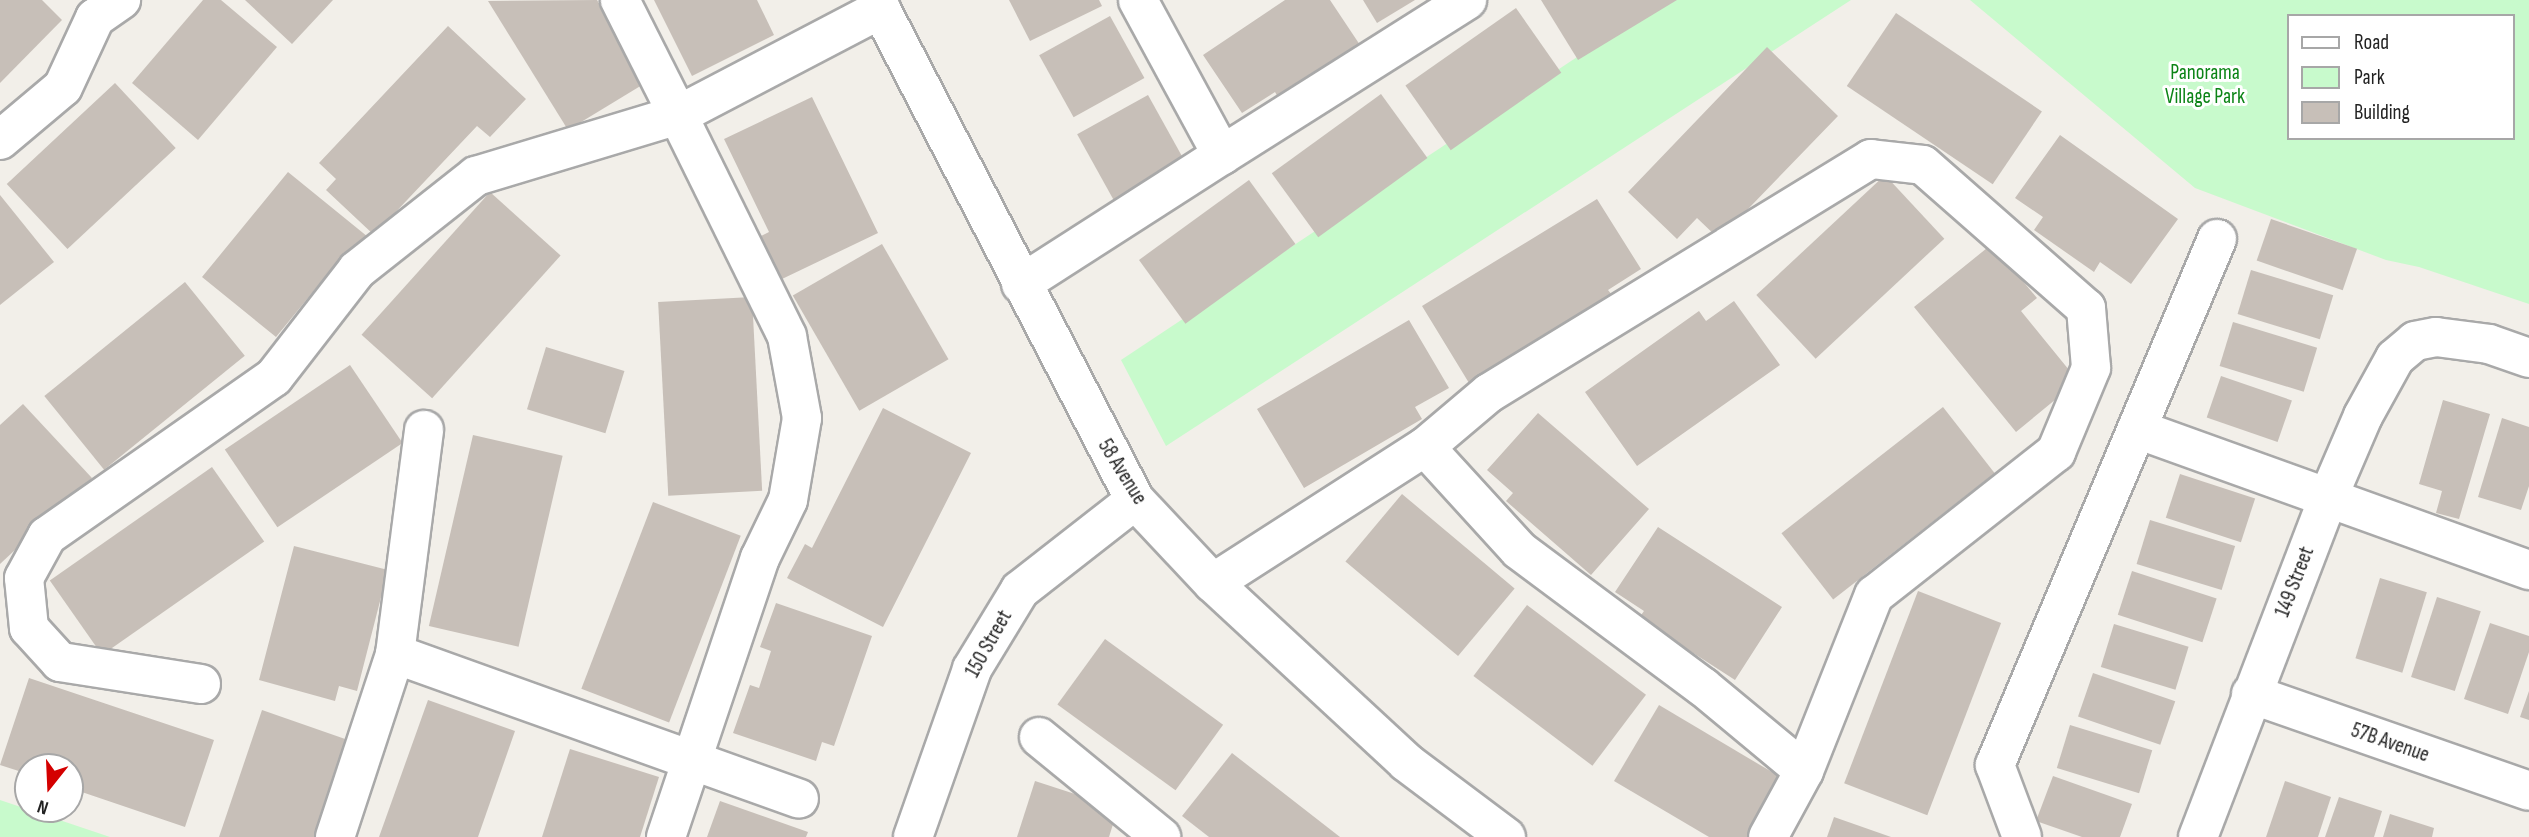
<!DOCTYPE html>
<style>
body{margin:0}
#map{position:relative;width:2529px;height:837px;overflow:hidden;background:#f2efe9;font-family:"Sofia Sans Condensed",sans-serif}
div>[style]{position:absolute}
.park>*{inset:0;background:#c8facc}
.building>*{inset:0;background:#c7bfb8;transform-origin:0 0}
.roads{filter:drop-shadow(2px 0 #a9a9a9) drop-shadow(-2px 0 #a9a9a9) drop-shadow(0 2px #a9a9a9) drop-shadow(0 -2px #a9a9a9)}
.minor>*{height:38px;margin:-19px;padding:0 19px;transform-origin:19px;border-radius:19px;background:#fff}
span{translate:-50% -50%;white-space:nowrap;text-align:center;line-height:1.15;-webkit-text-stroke:6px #fff;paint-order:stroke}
.park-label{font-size:21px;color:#0c8416}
.street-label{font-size:21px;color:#222}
.legend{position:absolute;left:2287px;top:14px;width:228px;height:126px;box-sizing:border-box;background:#fff;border:2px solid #a7a7a7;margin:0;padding:9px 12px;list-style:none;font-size:21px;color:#222}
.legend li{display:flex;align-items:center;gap:14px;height:35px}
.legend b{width:35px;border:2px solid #a7a7a7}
.north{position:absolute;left:14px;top:753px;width:70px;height:70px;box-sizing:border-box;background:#fff;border:2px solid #a7a7a7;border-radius:50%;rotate:198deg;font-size:19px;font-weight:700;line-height:28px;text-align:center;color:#222}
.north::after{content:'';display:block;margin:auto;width:24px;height:32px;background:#d40000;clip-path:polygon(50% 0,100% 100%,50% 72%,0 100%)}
</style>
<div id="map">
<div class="park">
<i style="clip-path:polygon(1663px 0,1851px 0,1166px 446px,1121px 360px)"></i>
<i style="clip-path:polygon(evenodd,1970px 0,2529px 0,2529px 304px,2419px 267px,2386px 260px,2195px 188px,1970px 0,2289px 16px,2513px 16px,2513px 138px,2289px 138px,2289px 16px)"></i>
<i style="clip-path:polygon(0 800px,110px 837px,0 837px)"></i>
</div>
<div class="building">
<i style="clip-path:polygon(0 0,42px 0,62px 20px,0 83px)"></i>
<i style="clip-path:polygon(203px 0,221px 0,277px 47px,198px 140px,132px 83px)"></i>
<i style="clip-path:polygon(245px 0,333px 0,292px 44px)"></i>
<i style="clip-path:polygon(597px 0,647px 82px,568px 130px,488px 1px)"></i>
<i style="clip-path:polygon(654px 0,757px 0,774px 35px,692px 76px)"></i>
<i style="clip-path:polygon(1009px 0,1099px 0,1102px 6px,1030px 41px)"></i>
<i style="clip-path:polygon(1285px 0,1330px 0,1362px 48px,1281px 102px,1275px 92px,1242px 113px,1203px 55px)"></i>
<i style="clip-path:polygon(1363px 0,1415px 0,1377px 23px)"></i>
<i style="clip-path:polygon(1541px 0,1677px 0,1578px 60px)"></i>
<i style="left:1516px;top:8px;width:79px;height:135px;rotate:55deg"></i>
<i style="left:1896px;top:13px;width:176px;height:88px;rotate:34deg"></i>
<i style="left:1110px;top:16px;width:71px;height:81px;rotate:61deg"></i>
<i style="clip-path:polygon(448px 26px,526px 99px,490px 137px,477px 126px,374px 235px,326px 190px,336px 179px,319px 163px)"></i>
<i style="clip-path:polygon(1767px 47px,1838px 116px,1719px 239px,1697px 218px,1677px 239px,1628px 192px)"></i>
<i style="left:115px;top:83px;width:89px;height:148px;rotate:47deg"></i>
<i style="left:1381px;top:94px;width:79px;height:135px;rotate:54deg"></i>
<i style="left:1148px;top:95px;width:77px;height:81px;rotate:61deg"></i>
<i style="clip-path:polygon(812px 97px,878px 233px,782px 279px,761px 236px,769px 232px,724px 139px)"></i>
<i style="clip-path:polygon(2060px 135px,2178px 219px,2131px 284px,2100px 262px,2094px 272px,2034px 230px,2043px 217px,2015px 198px)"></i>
<i style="clip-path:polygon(288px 172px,368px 237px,336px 276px,330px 271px,276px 337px,202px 277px)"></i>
<i style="left:1885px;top:175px;width:87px;height:176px;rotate:47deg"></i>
<i style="left:1249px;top:180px;width:79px;height:136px;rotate:54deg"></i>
<i style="left:490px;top:192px;width:95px;height:192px;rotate:42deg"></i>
<i style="clip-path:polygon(0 195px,54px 262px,0 305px)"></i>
<i style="clip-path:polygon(1597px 199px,1641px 269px,1608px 290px,1612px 295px,1469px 383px,1422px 306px)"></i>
<i style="left:2271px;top:219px;width:91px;height:44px;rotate:19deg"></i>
<i style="left:882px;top:244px;width:133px;height:103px;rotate:60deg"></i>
<i style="clip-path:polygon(1992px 244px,2037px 298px,2021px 311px,2078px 381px,2016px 432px,1914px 307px)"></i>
<i style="left:2251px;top:270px;width:86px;height:46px;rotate:17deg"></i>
<i style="left:185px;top:282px;width:95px;height:181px;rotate:51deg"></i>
<i style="left:752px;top:297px;width:194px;height:94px;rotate:87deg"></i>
<i style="clip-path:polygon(1734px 301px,1780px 365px,1637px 466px,1585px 392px,1699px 311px,1706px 321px)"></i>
<i style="clip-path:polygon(1409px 320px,1449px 388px,1415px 407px,1422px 419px,1304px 488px,1257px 409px)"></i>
<i style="left:2233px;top:322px;width:88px;height:46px;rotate:17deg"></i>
<i style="left:546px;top:347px;width:82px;height:65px;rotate:17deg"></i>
<i style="left:350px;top:365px;width:94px;height:151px;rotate:56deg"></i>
<i style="left:2221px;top:376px;width:75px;height:44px;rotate:19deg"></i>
<i style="clip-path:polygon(2443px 400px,2490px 414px,2459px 519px,2436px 513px,2442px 491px,2419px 484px)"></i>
<i style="clip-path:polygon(23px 404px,92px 478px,0 564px,0 425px)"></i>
<i style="left:1943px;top:407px;width:84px;height:205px;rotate:52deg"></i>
<i style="clip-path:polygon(883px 408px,971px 453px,883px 627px,787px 578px,805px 544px,812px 548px)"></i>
<i style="clip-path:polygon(1538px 413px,1649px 509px,1591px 575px,1506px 501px,1513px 493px,1487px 470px)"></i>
<i style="clip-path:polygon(2502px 418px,2529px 427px,2529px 486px,2521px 510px,2478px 497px)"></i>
<i style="left:473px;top:435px;width:92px;height:196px;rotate:13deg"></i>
<i style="left:212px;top:467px;width:91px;height:198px;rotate:55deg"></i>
<i style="left:2180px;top:474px;width:79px;height:46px;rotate:18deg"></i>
<i style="left:1402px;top:494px;width:147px;height:88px;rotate:40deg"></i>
<i style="left:653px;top:502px;width:94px;height:200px;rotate:21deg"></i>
<i style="left:2150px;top:520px;width:89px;height:46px;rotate:17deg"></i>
<i style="clip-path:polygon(1658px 527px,1782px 607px,1735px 680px,1639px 618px,1644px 611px,1615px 592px)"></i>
<i style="clip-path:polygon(294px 546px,388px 570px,357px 691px,339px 686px,335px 701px,259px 680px)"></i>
<i style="left:2132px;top:571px;width:89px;height:46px;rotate:18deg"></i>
<i style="left:2380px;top:578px;width:49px;height:84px;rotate:17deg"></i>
<i style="left:1918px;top:591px;width:89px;height:206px;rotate:21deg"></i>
<i style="left:2437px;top:597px;width:46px;height:84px;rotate:18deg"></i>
<i style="clip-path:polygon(776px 603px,872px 636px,834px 746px,822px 742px,816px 761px,733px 733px,750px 685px,759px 688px,771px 651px,760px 647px)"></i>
<i style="left:1527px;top:605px;width:149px;height:89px;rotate:37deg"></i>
<i style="clip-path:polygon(2490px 623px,2529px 636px,2529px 652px,2508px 714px,2464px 699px)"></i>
<i style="left:2114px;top:624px;width:78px;height:45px;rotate:17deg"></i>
<i style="left:1105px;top:639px;width:146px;height:81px;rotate:36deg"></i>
<i style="left:2093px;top:673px;width:87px;height:46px;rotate:19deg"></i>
<i style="clip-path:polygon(29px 678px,214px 740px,185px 827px,70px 788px,70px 767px,28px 767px,28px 774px,0 765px)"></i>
<i style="clip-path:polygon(2529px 691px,2529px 720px,2520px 717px)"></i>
<i style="clip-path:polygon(428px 700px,515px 731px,478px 837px,379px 837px)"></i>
<i style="clip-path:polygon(1659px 705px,1787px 781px,1753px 837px,1709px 837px,1614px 781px)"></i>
<i style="clip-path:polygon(262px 710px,348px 740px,315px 837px,219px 837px)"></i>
<i style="left:2070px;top:725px;width:86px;height:45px;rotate:17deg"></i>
<i style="clip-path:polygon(570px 749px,659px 777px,640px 837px,542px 837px)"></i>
<i style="clip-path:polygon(1232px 753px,1340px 837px,1209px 837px,1182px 816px)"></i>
<i style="clip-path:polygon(2053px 776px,2132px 804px,2120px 837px,2082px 837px,2036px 821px)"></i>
<i style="clip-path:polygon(1035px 781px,1118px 808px,1109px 837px,1017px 837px)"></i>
<i style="clip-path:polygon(2285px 781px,2331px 797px,2318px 837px,2266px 837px)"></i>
<i style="clip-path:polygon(2339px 797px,2382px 811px,2374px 837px,2325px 837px)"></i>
<i style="clip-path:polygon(720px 801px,808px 832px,806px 837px,707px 837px)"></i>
<i style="clip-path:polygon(2390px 814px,2434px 828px,2432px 837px,2383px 837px)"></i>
<i style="clip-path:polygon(1834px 817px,1891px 837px,1827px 837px)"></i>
</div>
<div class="roads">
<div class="minor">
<i style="left:876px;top:0;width:563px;rotate:62.62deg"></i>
<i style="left:1135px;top:500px;width:114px;rotate:46.8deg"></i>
<i style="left:1213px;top:583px;width:263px;rotate:42.8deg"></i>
<i style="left:1406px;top:762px;width:125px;rotate:36.9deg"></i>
<i style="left:0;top:140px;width:82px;rotate:-40.1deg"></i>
<i style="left:63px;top:87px;width:76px;rotate:-65.1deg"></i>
<i style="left:95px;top:18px;width:32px;rotate:-35deg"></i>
<i style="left:1222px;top:155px;width:290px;rotate:-32.3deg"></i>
<i style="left:1021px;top:284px;width:239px;rotate:-32.7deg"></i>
<i style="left:1222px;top:155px;width:176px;rotate:-118.5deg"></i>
<i style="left:2137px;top:429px;width:417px;rotate:19.8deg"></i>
<i style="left:1425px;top:447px;width:139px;rotate:47.6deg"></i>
<i style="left:1519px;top:550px;width:229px;rotate:36.7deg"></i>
<i style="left:1703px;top:687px;width:131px;rotate:39.7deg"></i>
<i style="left:1804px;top:771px;width:75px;rotate:118.6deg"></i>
<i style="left:1213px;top:583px;width:252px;rotate:-32.7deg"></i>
<i style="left:1425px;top:447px;width:84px;rotate:-40.2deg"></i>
<i style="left:1489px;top:393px;width:448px;rotate:-31.5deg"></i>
<i style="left:1871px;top:159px;width:52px;rotate:6.6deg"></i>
<i style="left:1923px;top:165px;width:217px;rotate:41.3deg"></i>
<i style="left:2086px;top:308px;width:60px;rotate:85.2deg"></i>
<i style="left:2091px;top:368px;width:91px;rotate:112.6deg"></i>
<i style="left:2056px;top:452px;width:231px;rotate:141.8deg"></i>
<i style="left:1874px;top:595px;width:189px;rotate:111.7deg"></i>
<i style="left:395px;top:654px;width:429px;rotate:19.7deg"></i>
<i style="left:201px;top:684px;width:143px;rotate:-171.1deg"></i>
<i style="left:60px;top:662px;width:46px;rotate:-132.4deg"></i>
<i style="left:29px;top:628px;width:50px;rotate:-95.7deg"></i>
<i style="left:24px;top:578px;width:48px;rotate:-61.3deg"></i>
<i style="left:47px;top:536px;width:277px;rotate:-35deg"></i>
<i style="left:274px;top:377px;width:135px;rotate:-52.2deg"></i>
<i style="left:357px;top:270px;width:152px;rotate:-38.3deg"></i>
<i style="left:476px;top:176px;width:211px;rotate:-16.8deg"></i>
<i style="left:678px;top:115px;width:129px;rotate:-116.8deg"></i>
<i style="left:2251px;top:694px;width:294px;rotate:19.2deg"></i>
<i style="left:1039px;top:737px;width:158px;rotate:39.3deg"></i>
<i style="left:335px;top:837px;width:193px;rotate:-71.8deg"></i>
<i style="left:395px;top:654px;width:226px;rotate:-82.6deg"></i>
<i style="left:666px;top:837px;width:294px;rotate:-71.4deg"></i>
<i style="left:760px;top:558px;width:64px;rotate:-64.2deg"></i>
<i style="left:788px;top:500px;width:83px;rotate:-80.3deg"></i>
<i style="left:802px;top:418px;width:83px;rotate:-100.4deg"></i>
<i style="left:787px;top:336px;width:246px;rotate:-116.3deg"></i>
<i style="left:678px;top:115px;width:229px;rotate:-27.6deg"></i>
<i style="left:913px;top:837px;width:178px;rotate:-70.6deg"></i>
<i style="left:972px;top:669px;width:92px;rotate:-58.7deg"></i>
<i style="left:1020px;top:590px;width:146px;rotate:-38deg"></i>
<i style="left:2022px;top:837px;width:77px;rotate:-110.6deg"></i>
<i style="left:1995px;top:765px;width:571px;rotate:-67.12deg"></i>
<i style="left:2198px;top:837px;width:366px;rotate:-69deg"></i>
<i style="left:2329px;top:495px;width:86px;rotate:-66.7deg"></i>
<i style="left:2363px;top:416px;width:66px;rotate:-61.1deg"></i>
<i style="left:2395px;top:358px;width:26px;rotate:-40deg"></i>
<i style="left:2415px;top:341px;width:21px;rotate:-11deg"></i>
<i style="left:2436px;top:337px;width:53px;rotate:7.5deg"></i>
<i style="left:2489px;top:344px;width:42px;rotate:19.3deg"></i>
</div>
</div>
<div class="park-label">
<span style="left:2205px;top:85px">Panorama<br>Village Park</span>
</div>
<div class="street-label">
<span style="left:1122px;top:472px;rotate:58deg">58 Avenue</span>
<span style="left:2295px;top:582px;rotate:-69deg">149 Street</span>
<span style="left:989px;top:644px;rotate:-61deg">150 Street</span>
<span style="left:2390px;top:743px;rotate:19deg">57B Avenue</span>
</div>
<ul class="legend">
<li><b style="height:9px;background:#fff"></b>Road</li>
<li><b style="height:19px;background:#c8facc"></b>Park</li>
<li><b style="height:19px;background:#c7bfb8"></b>Building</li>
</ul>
<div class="north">N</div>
</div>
